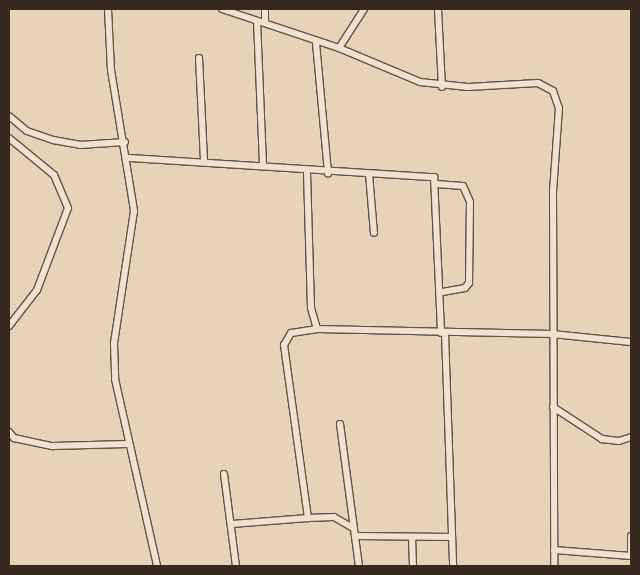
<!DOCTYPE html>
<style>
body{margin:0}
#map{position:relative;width:640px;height:575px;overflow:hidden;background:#e7d3b7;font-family:Vollkorn,serif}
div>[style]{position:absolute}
.roads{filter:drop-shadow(1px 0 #625447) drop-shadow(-1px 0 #625447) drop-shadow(0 1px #625447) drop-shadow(0 -1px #625447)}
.minor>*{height:6px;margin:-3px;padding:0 3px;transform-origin:3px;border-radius:3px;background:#efe2d0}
span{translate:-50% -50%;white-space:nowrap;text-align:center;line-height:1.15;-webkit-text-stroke:4.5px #efe2d0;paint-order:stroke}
.frame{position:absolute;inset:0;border:10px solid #362922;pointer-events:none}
</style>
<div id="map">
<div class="roads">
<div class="minor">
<i style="left:108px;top:9px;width:61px;rotate:87.2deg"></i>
<i style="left:111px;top:70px;width:143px;rotate:80.7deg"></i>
<i style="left:134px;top:211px;width:134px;rotate:98.6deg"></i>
<i style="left:114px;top:344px;width:35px;rotate:88deg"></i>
<i style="left:115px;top:379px;width:192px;rotate:77.3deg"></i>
<i style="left:222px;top:9px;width:123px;rotate:18.4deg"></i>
<i style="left:339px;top:48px;width:88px;rotate:22.8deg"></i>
<i style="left:420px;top:82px;width:48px;rotate:5.9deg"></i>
<i style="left:468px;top:87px;width:70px;rotate:-3.3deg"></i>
<i style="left:538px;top:83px;width:17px;rotate:28deg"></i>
<i style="left:553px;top:91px;width:18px;rotate:71deg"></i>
<i style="left:559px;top:108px;width:84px;rotate:94.1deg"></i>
<i style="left:553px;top:192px;width:374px;rotate:89.8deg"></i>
<i style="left:438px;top:9px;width:78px;rotate:87.1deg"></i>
<i style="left:257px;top:21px;width:143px;rotate:87.6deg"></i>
<i style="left:265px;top:23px;width:14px;rotate:-90deg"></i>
<i style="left:316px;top:43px;width:131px;rotate:84.7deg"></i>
<i style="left:339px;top:48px;width:46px;rotate:-57.3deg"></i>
<i style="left:199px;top:58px;width:104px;rotate:87.2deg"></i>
<i style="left:9px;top:116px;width:23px;rotate:40deg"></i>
<i style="left:27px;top:131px;width:28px;rotate:19deg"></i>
<i style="left:53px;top:140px;width:27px;rotate:10deg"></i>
<i style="left:80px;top:145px;width:45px;rotate:-3.8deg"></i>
<i style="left:9px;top:138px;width:58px;rotate:39.4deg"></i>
<i style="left:54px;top:175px;width:36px;rotate:67deg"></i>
<i style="left:68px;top:208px;width:88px;rotate:110.7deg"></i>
<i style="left:37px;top:290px;width:46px;rotate:127.9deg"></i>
<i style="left:129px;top:158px;width:306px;rotate:3.6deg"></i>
<i style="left:434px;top:177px;width:156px;rotate:87.4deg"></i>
<i style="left:307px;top:173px;width:135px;rotate:88.3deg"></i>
<i style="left:311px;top:308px;width:22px;rotate:74deg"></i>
<i style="left:317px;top:329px;width:235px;rotate:1.2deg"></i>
<i style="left:552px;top:334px;width:79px;rotate:5.8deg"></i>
<i style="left:369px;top:174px;width:59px;rotate:85.2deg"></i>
<i style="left:436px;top:184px;width:27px;rotate:4deg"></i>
<i style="left:463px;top:186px;width:17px;rotate:66deg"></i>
<i style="left:470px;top:202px;width:81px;rotate:90.7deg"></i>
<i style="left:469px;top:283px;width:6px;rotate:129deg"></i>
<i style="left:465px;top:288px;width:23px;rotate:170deg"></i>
<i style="left:317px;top:329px;width:26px;rotate:171deg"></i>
<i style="left:291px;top:333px;width:14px;rotate:120deg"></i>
<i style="left:284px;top:345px;width:175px;rotate:82.1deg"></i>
<i style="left:308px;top:518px;width:26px;rotate:-2deg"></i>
<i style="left:334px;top:517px;width:22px;rotate:30deg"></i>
<i style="left:445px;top:333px;width:233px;rotate:88deg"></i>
<i style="left:553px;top:407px;width:59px;rotate:33.1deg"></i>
<i style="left:602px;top:439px;width:17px;rotate:7deg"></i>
<i style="left:619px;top:441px;width:13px;rotate:-18deg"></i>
<i style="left:340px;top:424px;width:143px;rotate:82.4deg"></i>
<i style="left:9px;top:432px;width:8px;rotate:50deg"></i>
<i style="left:14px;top:438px;width:40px;rotate:12deg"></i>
<i style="left:53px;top:446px;width:74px;rotate:-1.5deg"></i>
<i style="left:224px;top:474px;width:93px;rotate:82.6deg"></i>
<i style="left:232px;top:524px;width:76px;rotate:-4.5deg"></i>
<i style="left:356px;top:536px;width:96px;rotate:0.6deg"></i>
<i style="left:412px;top:537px;width:29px;rotate:88deg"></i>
<i style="left:554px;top:550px;width:77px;rotate:4.5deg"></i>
<i style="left:631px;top:556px;width:20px;rotate:-90deg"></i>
</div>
</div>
<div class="frame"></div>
</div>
